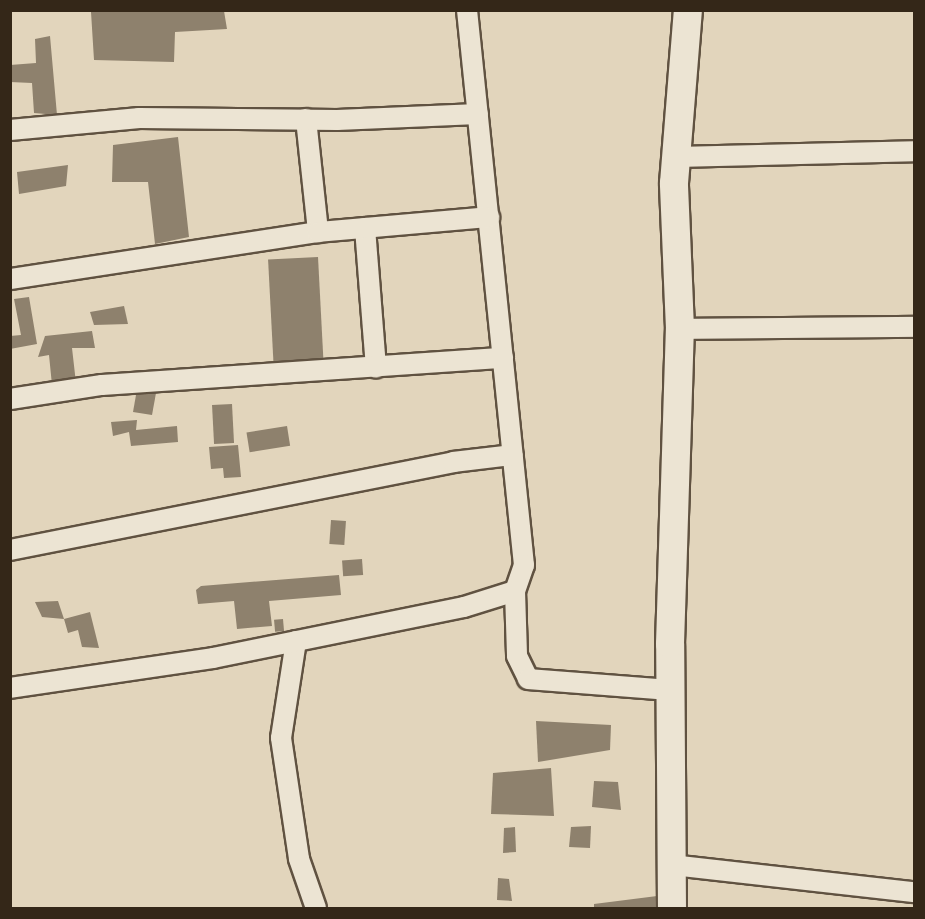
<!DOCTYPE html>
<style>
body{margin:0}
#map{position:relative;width:925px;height:919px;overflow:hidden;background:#e2d5bc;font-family:"EB Garamond",serif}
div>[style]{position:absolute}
.building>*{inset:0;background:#8e816d;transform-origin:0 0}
.roads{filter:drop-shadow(2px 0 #605241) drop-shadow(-2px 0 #605241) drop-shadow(0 2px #605241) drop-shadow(0 -2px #605241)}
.street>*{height:20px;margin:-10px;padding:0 10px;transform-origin:10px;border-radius:10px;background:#ece4d3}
.secondary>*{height:28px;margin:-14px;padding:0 14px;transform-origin:14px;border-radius:14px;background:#ece4d3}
span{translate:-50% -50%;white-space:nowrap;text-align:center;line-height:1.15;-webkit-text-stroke:5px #ece4d3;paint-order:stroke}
.frame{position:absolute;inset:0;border:12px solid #342718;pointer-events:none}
</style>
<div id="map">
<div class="building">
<i style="clip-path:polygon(224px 11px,227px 29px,175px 32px,174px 62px,94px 60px,91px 12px)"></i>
<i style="clip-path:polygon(50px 36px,57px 115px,34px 113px,32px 83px,10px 82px,10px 65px,36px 63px,35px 39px)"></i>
<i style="clip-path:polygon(178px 137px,189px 237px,155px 244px,148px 182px,112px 182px,113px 145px)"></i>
<i style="clip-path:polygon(68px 165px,66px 186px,19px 194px,17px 172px)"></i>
<i style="left:318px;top:257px;width:106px;height:50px;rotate:87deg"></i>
<i style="clip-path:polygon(29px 297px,37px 344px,10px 349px,10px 336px,21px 335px,14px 299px)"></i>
<i style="clip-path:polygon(124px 306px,128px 324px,94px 325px,90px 312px)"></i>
<i style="clip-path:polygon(92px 331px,95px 348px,72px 348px,76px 383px,52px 385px,49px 355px,38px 357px,45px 336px)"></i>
<i style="clip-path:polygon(156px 393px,152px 415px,133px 412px,136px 395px)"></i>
<i style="left:232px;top:404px;width:39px;height:20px;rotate:87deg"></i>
<i style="clip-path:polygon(137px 420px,136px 430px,177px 426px,178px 442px,131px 446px,129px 432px,113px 436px,111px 422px)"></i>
<i style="left:287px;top:426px;width:20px;height:41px;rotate:81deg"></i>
<i style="clip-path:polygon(238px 445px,241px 477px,224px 478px,223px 468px,211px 469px,209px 447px)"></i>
<i style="left:331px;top:520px;width:15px;height:24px;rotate:4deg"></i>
<i style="left:362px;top:559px;width:16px;height:20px;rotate:86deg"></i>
<i style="clip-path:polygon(339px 575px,341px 595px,269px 601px,272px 626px,237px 629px,234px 601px,198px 604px,196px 590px,201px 586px)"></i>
<i style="clip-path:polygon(58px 601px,64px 619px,42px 617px,35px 602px)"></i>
<i style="clip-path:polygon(90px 612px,99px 648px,82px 647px,78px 630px,68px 633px,64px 619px)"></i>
<i style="left:283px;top:619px;width:12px;height:9px;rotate:85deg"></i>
<i style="clip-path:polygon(536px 721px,611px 725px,610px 750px,538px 762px)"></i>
<i style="clip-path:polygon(551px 768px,554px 816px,491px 814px,493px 773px)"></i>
<i style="clip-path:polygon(594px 781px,618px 782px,621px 810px,592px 807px)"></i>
<i style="clip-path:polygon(591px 826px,590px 848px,569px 847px,571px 827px)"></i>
<i style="clip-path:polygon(515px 827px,516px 852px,503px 853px,504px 828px)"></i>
<i style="clip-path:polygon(498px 878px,509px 879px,512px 901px,497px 900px)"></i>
<i style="clip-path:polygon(665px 895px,665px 908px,594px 908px,594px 904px)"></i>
</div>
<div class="roads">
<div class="street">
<i style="left:467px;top:10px;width:558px;rotate:84.14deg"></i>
<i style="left:524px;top:565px;width:28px;rotate:109deg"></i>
<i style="left:515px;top:591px;width:65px;rotate:88.2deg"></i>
<i style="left:517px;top:656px;width:25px;rotate:64deg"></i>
<i style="left:528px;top:679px;width:142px;rotate:4.4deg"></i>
<i style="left:306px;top:119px;width:114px;rotate:83.9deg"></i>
<i style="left:10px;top:130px;width:130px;rotate:-5.3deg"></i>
<i style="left:139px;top:118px;width:198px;rotate:0.6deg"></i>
<i style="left:337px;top:120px;width:141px;rotate:-2.4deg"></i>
<i style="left:676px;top:157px;width:238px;rotate:-1.4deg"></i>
<i style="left:365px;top:228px;width:140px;rotate:85.5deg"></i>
<i style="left:10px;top:279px;width:312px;rotate:-8.7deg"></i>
<i style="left:318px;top:232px;width:172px;rotate:-5deg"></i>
<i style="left:680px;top:329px;width:234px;rotate:-0.5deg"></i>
<i style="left:10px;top:399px;width:93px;rotate:-8.7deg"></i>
<i style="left:102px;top:385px;width:402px;rotate:-3.9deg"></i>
<i style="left:10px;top:550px;width:452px;rotate:-11.2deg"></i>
<i style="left:453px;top:462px;width:60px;rotate:-6.7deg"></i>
<i style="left:296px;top:641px;width:98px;rotate:98.8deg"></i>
<i style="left:281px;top:738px;width:122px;rotate:81.5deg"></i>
<i style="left:299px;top:859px;width:52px;rotate:70.9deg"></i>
<i style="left:10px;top:688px;width:205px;rotate:-8.4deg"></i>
<i style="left:213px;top:658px;width:256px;rotate:-11.5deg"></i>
<i style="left:464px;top:607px;width:53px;rotate:-17.4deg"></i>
<i style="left:672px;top:865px;width:244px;rotate:6.4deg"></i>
</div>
<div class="secondary">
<i style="left:672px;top:908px;width:264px;rotate:-90.4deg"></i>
<i style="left:670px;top:644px;width:315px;rotate:-88.2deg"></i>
<i style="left:680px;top:329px;width:146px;rotate:-92.4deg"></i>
<i style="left:674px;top:183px;width:174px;rotate:-85.4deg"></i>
</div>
</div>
<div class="frame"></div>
</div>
